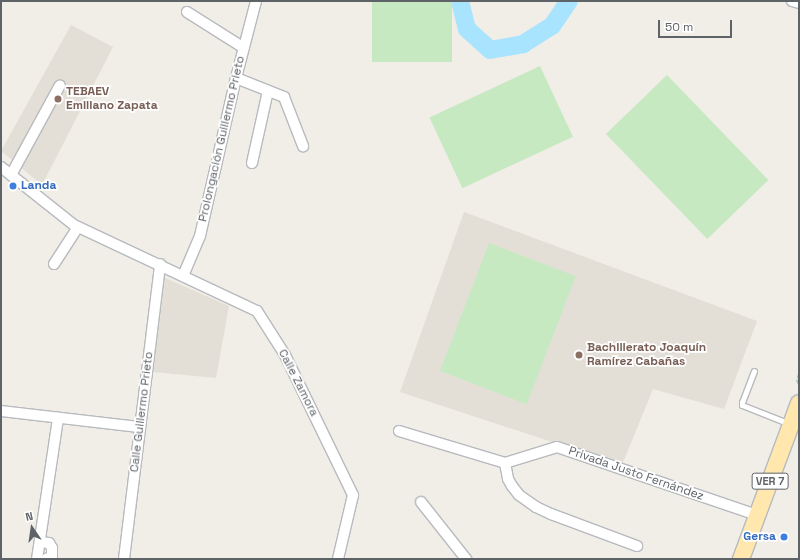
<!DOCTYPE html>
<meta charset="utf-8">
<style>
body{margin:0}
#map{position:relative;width:800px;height:560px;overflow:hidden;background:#f1ede7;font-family:"Space Grotesk",sans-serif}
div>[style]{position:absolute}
.education>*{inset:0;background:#e3dfd7}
.green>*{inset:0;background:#c7e9c2;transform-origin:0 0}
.river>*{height:18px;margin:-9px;padding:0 9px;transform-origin:9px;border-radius:9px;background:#a9e4ff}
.path>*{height:2px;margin-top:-1px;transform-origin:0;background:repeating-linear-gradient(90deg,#9dd0a5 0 4px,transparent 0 6px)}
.roads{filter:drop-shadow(1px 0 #b7babe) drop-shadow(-1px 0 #b7babe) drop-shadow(0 1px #b7babe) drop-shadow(0 -1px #b7babe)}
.service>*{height:5px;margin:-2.5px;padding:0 2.5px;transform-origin:2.5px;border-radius:2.5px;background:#fff}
.minor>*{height:10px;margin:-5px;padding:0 5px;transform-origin:5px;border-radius:5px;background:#fff}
.primary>*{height:16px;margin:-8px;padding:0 8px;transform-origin:8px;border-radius:8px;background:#ffe7ae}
.dots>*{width:11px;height:11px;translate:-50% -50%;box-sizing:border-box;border:2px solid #fff;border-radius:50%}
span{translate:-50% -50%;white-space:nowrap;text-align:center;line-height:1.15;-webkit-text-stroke:3.5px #fff;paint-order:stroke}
.shield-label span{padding:1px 3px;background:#fff;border:1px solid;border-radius:3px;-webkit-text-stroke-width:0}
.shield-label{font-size:11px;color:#5e6368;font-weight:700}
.education-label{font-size:12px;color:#785e54;font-weight:700}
.left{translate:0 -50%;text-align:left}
.street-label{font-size:12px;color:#5e6368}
.shop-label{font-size:12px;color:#366cbe;font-weight:700}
.right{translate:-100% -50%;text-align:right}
.frame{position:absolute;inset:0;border:2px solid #5e6368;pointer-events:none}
.north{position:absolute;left:12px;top:508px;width:40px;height:40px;-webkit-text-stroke:3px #fff;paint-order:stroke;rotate:347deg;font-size:11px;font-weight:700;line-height:16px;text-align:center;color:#5e6368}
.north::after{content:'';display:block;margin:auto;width:14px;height:18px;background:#5e6368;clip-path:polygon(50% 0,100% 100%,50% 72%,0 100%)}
.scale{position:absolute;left:658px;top:20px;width:74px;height:18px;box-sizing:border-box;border:2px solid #5e6368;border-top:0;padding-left:5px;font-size:12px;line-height:14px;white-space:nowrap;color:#5e6368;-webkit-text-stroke:3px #fff;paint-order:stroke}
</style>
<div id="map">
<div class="education">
<i style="clip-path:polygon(71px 25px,113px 47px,42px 185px,1px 151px)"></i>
<i style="clip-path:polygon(464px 212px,757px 321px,724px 409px,653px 389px,622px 465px,400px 392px)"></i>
<i style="clip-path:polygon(165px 278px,229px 306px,216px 378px,153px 372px)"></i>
</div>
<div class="green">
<i style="left:372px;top:1px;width:80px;height:61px"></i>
<i style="left:540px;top:66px;width:78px;height:122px;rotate:65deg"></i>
<i style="left:667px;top:75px;width:146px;height:85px;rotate:46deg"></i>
<i style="left:489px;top:243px;width:93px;height:137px;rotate:21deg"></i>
</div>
<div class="river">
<i style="left:460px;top:1px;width:29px;rotate:76deg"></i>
<i style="left:467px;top:29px;width:31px;rotate:42deg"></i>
<i style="left:490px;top:50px;width:34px;rotate:-10deg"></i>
<i style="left:523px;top:44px;width:34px;rotate:-32deg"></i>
<i style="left:552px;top:26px;width:30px;rotate:-56deg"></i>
</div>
<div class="path">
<i style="left:799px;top:374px;width:6px;rotate:108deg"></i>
<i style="left:797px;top:380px;width:5px;rotate:68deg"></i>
</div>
<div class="roads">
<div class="service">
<i style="left:754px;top:371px;width:33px;rotate:111deg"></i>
<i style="left:742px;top:402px;width:3px;rotate:90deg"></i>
<i style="left:742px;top:405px;width:52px;rotate:21.6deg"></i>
</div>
<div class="minor">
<i style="left:792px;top:1px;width:7px;rotate:16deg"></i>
<i style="left:187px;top:12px;width:67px;rotate:32.3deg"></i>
<i style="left:236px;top:78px;width:52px;rotate:21.6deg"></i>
<i style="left:284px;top:97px;width:53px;rotate:68.8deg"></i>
<i style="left:252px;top:163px;width:74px;rotate:-77.5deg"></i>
<i style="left:1px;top:167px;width:93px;rotate:38.5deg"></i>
<i style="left:74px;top:225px;width:202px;rotate:25.2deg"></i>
<i style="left:257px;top:311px;width:52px;rotate:57.5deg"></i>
<i style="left:285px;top:355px;width:156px;rotate:64.1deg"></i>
<i style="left:353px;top:495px;width:66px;rotate:103.2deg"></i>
<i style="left:11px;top:175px;width:102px;rotate:-61.4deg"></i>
<i style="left:54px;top:264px;width:44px;rotate:-57deg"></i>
<i style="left:183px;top:276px;width:43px;rotate:-67deg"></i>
<i style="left:200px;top:236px;width:162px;rotate:-77.2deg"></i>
<i style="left:236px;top:78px;width:80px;rotate:-75.4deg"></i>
<i style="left:1px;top:411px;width:140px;rotate:6.6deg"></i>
<i style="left:399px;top:431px;width:111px;rotate:16.8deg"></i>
<i style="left:505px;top:463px;width:54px;rotate:-17.1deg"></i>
<i style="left:557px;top:447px;width:211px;rotate:18.8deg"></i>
<i style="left:505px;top:463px;width:16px;rotate:79deg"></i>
<i style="left:508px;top:479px;width:8px;rotate:60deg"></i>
<i style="left:512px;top:486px;width:11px;rotate:52deg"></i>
<i style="left:519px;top:495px;width:21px;rotate:35deg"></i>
<i style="left:536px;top:507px;width:17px;rotate:25deg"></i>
<i style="left:551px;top:514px;width:92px;rotate:20.4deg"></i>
<i style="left:421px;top:502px;width:73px;rotate:51.7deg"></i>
<i style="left:40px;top:542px;width:9px;rotate:6deg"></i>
<i style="left:49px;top:543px;width:6px;rotate:59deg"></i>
<i style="left:52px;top:548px;width:9px;rotate:90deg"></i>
<i style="left:52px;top:557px;width:6px;rotate:162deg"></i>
<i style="left:37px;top:559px;width:143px;rotate:-81.5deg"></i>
<i style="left:124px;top:559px;width:297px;rotate:-83deg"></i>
</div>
<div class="primary">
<i style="left:741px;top:559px;width:166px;rotate:-69.6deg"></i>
</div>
</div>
<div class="dots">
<i style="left:58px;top:99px;background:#8d6e63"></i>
<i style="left:13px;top:186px;background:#3f7fe0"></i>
<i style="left:579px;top:355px;background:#8d6e63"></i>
<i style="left:784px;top:537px;background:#3f7fe0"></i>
</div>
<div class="shield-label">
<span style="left:770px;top:481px">VER 7</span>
</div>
<div class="education-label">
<span class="left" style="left:66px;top:99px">TEBAEV<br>Emiliano Zapata</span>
<span class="left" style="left:587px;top:355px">Bachillerato Joaquín<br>Ramírez Cabañas</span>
</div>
<div class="street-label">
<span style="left:222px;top:139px;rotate:-77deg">Prolongación Guillermo Prieto</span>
<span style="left:298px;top:383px;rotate:63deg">Calle Zamora</span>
<span style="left:142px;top:412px;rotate:-83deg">Calle Guillermo Prieto</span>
<span style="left:636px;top:474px;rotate:19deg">Privada Justo Fernández</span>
</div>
<div class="shop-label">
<span class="left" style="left:21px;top:186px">Landa</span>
<span class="right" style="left:776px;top:537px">Gersa</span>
</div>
<div class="frame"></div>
<div class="north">N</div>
<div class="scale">50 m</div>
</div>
